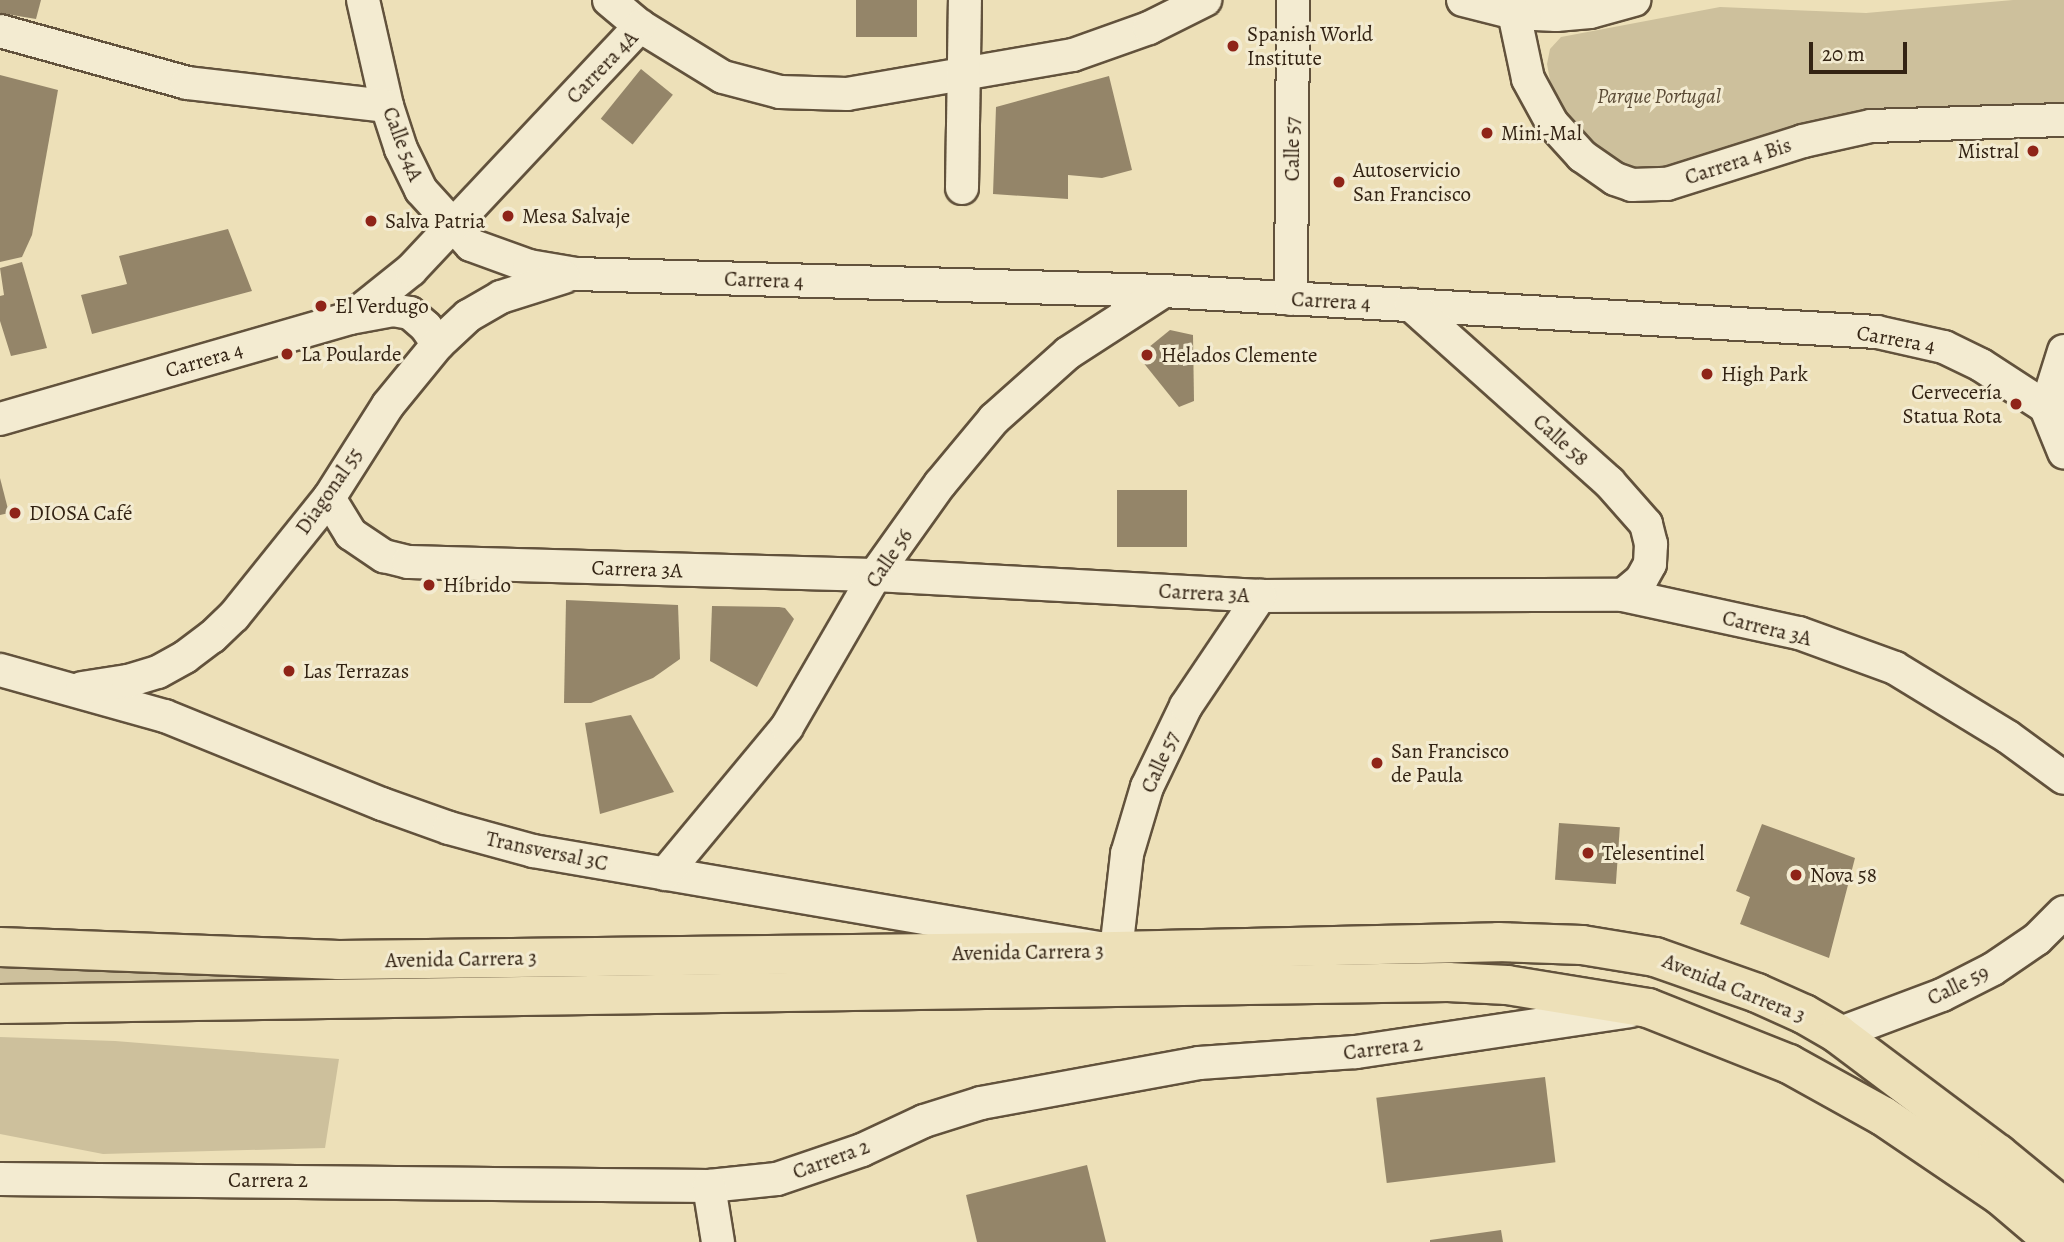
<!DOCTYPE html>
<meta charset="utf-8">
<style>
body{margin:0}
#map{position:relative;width:2064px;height:1242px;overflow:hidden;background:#ede0b8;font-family:Alegreya,serif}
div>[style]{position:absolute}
.green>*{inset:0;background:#cdc09c}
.building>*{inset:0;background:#948569;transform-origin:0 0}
.roads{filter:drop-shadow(2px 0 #62523c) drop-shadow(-2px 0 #62523c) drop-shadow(0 2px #62523c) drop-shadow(0 -2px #62523c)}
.minor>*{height:32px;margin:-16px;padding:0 16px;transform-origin:16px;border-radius:16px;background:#f3ebd1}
.major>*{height:38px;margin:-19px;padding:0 19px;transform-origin:19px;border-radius:19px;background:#ede0b8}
.dots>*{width:19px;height:19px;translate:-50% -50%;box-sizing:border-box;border:4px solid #f3ebd1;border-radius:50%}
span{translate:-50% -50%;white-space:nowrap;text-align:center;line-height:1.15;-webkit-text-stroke:6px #f3ebd1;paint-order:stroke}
.poi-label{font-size:21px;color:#332313}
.left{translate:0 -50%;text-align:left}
.right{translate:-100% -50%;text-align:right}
.street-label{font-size:21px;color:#332313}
.park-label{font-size:21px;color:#5a4a35;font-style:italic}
.scale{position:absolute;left:1809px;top:42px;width:98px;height:32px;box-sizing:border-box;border:4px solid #332313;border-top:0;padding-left:9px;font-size:21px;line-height:24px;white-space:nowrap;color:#332313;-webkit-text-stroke:5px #f3ebd1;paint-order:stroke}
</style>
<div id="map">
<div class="green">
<i style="clip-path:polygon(2013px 0,2064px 0,2064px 104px,1839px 120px,1686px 168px,1642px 171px,1619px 164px,1573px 132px,1552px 91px,1547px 64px,1550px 49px,1561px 37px,1720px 7px,1866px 13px)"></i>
<i style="clip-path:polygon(0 967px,35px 969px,360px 980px,0 987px)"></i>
<i style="clip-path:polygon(0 1037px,115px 1041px,339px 1059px,325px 1148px,103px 1154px,0 1134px)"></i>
</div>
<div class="building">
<i style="clip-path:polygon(0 0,41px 0,36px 19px,0 13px)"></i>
<i style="left:856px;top:0;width:61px;height:37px"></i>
<i style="left:641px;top:69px;width:41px;height:64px;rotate:39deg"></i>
<i style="clip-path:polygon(0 75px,58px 90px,32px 235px,22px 257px,0 262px)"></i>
<i style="clip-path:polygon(1109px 76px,1132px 170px,1102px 178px,1068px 175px,1068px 199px,993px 194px,996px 107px)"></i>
<i style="clip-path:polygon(228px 229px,252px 291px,92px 334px,81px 295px,127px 284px,119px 256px)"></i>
<i style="clip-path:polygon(22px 262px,47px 348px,11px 356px,0 321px,0 296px,4px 295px,0 268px)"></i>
<i style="clip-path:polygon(1170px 330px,1193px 335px,1194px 401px,1179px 407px,1138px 356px)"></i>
<i style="clip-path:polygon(0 478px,9px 513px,0 515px)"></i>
<i style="left:1117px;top:490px;width:70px;height:57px"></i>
<i style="clip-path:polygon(566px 600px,678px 605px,680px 659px,653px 678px,591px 703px,564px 703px)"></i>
<i style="clip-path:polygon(712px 606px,779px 607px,785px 608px,794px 619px,757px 687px,710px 661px)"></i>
<i style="clip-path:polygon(631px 715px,674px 792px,600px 814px,585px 723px)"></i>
<i style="left:1559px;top:823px;width:61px;height:57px;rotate:4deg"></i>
<i style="clip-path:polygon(1762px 824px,1855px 858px,1829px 958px,1740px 924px,1750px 897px,1736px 891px)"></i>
<i style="left:1545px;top:1077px;width:86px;height:170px;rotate:83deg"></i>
<i style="clip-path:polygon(1087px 1165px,1106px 1242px,977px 1242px,966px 1195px)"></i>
<i style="clip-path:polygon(1501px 1230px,1503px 1242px,1430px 1242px,1430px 1240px)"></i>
</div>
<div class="roads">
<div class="minor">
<i style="left:363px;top:0;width:109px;rotate:77.2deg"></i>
<i style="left:387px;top:106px;width:45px;rotate:72deg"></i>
<i style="left:401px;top:149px;width:46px;rotate:64deg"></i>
<i style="left:421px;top:190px;width:74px;rotate:47.7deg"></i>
<i style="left:471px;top:245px;width:62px;rotate:19.9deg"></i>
<i style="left:529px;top:266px;width:48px;rotate:9.7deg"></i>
<i style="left:576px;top:274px;width:588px;rotate:1.66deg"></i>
<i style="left:1164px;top:291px;width:714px;rotate:3.29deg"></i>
<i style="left:1877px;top:332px;width:69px;rotate:12.6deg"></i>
<i style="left:1944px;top:347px;width:41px;rotate:25.9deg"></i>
<i style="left:1981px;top:365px;width:99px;rotate:33deg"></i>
<i style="left:609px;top:0;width:40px;rotate:40deg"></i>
<i style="left:640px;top:26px;width:97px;rotate:31.6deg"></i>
<i style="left:723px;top:77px;width:59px;rotate:14.7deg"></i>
<i style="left:780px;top:92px;width:67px;rotate:1.7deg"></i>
<i style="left:847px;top:94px;width:229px;rotate:-9.8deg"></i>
<i style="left:1073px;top:55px;width:81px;rotate:-19.6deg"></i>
<i style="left:1149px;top:28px;width:63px;rotate:-26.6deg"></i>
<i style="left:1463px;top:0;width:53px;rotate:14.3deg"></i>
<i style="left:1514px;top:13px;width:42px;rotate:2.7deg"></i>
<i style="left:1556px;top:15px;width:34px;rotate:-5deg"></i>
<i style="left:1590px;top:12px;width:46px;rotate:-15.3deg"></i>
<i style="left:1514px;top:13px;width:67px;rotate:78deg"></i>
<i style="left:1528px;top:79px;width:50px;rotate:61.4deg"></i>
<i style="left:1552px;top:123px;width:45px;rotate:47.7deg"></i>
<i style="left:1582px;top:156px;width:40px;rotate:34.9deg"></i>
<i style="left:1615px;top:179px;width:18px;rotate:19deg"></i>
<i style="left:1632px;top:185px;width:35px;rotate:-2deg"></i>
<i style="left:1667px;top:184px;width:143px;rotate:-17.5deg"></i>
<i style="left:1803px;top:141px;width:70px;rotate:-12.4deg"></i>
<i style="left:1871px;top:126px;width:193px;rotate:-1.8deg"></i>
<i style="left:0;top:31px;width:194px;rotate:15.5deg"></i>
<i style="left:187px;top:83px;width:201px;rotate:6.6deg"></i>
<i style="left:962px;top:188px;width:188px;rotate:-89.1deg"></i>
<i style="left:1291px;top:299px;width:299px;rotate:-89.6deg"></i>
<i style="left:1411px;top:305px;width:266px;rotate:41.8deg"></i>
<i style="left:1609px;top:482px;width:56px;rotate:48.6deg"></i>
<i style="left:1646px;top:524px;width:21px;rotate:76deg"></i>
<i style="left:1651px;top:544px;width:20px;rotate:93deg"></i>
<i style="left:1650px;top:564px;width:18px;rotate:119deg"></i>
<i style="left:1641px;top:580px;width:23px;rotate:140deg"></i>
<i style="left:356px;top:314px;width:70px;rotate:-38.7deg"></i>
<i style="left:411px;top:270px;width:335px;rotate:-46.8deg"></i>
<i style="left:2064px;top:351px;width:60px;rotate:107.5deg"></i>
<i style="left:2046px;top:408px;width:48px;rotate:67.8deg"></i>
<i style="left:0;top:419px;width:364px;rotate:-16.1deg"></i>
<i style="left:350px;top:318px;width:44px;rotate:-10.5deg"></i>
<i style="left:393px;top:310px;width:17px;rotate:10deg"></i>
<i style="left:410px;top:313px;width:21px;rotate:41deg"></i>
<i style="left:426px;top:327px;width:21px;rotate:55deg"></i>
<i style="left:329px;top:498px;width:42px;rotate:58.6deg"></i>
<i style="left:351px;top:534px;width:40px;rotate:34deg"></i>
<i style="left:384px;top:556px;width:25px;rotate:14deg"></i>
<i style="left:408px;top:562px;width:467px;rotate:1.6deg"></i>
<i style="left:875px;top:575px;width:386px;rotate:3.1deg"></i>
<i style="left:1260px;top:596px;width:363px;rotate:-0.2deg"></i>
<i style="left:1623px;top:595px;width:180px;rotate:12.2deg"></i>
<i style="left:1799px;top:633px;width:102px;rotate:20deg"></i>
<i style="left:1895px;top:668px;width:132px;rotate:31.4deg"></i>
<i style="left:2008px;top:737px;width:69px;rotate:36.2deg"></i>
<i style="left:0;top:670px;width:171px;rotate:15.6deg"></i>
<i style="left:165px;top:716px;width:234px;rotate:22.1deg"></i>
<i style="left:382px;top:804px;width:71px;rotate:19.7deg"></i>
<i style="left:449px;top:828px;width:87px;rotate:15.3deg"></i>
<i style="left:533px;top:851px;width:592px;rotate:9.73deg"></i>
<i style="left:1116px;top:951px;width:98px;rotate:-83.5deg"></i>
<i style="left:1127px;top:854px;width:70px;rotate:-73.4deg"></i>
<i style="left:1147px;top:787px;width:90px;rotate:-64.3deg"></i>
<i style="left:1186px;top:706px;width:133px;rotate:-56.1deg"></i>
<i style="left:82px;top:688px;width:47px;rotate:-8.7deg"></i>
<i style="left:128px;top:681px;width:31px;rotate:-17deg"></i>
<i style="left:158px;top:672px;width:31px;rotate:-29deg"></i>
<i style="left:185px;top:657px;width:34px;rotate:-37deg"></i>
<i style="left:212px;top:637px;width:30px;rotate:-44deg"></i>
<i style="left:234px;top:616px;width:151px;rotate:-51.2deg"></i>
<i style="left:329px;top:498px;width:110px;rotate:-57.6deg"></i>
<i style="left:388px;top:405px;width:79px;rotate:-50.7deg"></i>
<i style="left:438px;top:344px;width:41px;rotate:-43deg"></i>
<i style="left:468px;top:316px;width:38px;rotate:-30deg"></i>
<i style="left:501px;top:297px;width:66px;rotate:-17.6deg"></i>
<i style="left:665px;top:874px;width:191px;rotate:-50.3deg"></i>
<i style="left:787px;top:727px;width:176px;rotate:-59.9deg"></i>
<i style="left:875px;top:575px;width:112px;rotate:-54.5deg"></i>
<i style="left:940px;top:484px;width:85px;rotate:-50.3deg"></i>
<i style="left:994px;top:419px;width:99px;rotate:-41.7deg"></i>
<i style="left:1068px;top:353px;width:114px;rotate:-32.9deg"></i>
<i style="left:1838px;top:1034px;width:111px;rotate:-20.6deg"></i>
<i style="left:1942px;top:995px;width:57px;rotate:-27deg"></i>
<i style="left:1993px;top:969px;width:53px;rotate:-34.3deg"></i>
<i style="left:2037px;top:939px;width:38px;rotate:-45deg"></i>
<i style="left:0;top:1179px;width:709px;rotate:0.57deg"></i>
<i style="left:709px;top:1186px;width:68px;rotate:-5.9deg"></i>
<i style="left:777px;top:1179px;width:90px;rotate:-18.8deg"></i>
<i style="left:862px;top:1150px;width:68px;rotate:-25.1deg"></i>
<i style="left:924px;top:1121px;width:60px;rotate:-17.5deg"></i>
<i style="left:981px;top:1103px;width:222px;rotate:-10.4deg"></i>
<i style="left:1199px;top:1063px;width:157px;rotate:-4deg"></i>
<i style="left:1356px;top:1052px;width:276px;rotate:-8.5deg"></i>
<i style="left:709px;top:1186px;width:57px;rotate:80.9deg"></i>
</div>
<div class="major">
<i style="left:0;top:947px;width:339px;rotate:2.2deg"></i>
<i style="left:339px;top:960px;width:777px;rotate:-0.66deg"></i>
<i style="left:1116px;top:951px;width:382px;rotate:-1.3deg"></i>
<i style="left:1498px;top:942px;width:84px;rotate:2deg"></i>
<i style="left:1582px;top:945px;width:74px;rotate:9.3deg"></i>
<i style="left:1655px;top:957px;width:108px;rotate:19.4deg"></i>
<i style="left:1757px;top:993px;width:51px;rotate:24.1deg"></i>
<i style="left:1804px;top:1014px;width:39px;rotate:30deg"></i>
<i style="left:1838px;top:1034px;width:200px;rotate:36.9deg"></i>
<i style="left:1998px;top:1154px;width:85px;rotate:39.3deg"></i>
<i style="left:0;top:1004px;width:1448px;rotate:-0.87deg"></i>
<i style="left:1448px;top:982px;width:59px;rotate:2.9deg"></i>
<i style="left:1507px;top:985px;width:143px;rotate:9.3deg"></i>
<i style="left:1648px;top:1008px;width:152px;rotate:21.7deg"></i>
<i style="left:1789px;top:1064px;width:107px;rotate:29deg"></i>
<i style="left:1883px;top:1116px;width:143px;rotate:34.1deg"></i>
<i style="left:2001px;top:1196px;width:71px;rotate:40.4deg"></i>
</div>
</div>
<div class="dots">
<i style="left:1233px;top:46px;background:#8f2418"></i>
<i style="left:1487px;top:133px;background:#8f2418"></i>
<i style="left:2033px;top:151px;background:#8f2418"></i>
<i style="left:1339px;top:182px;background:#8f2418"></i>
<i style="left:508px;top:216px;background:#8f2418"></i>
<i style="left:371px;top:221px;background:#8f2418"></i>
<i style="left:321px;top:306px;background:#8f2418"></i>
<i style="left:287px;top:354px;background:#8f2418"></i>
<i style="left:1147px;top:355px;background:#8f2418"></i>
<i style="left:1707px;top:374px;background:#8f2418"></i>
<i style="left:2016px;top:404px;background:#8f2418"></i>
<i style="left:15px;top:513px;background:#8f2418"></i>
<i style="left:429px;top:585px;background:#8f2418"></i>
<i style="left:289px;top:671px;background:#8f2418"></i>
<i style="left:1377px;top:763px;background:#8f2418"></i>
<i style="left:1588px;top:853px;background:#8f2418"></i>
<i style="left:1796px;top:875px;background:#8f2418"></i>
</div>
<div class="poi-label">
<span class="left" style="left:1247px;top:46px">Spanish World<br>Institute</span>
<span class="left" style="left:1501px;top:133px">Mini-Mal</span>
<span class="right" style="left:2019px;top:151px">Mistral</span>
<span class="left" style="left:1353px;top:182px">Autoservicio<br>San Francisco</span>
<span class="left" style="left:522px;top:216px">Mesa Salvaje</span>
<span class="left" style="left:385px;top:221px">Salva Patria</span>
<span class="left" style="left:335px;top:306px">El Verdugo</span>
<span class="left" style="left:301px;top:354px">La Poularde</span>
<span class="left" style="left:1161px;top:355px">Helados Clemente</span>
<span class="left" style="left:1721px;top:374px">High Park</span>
<span class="right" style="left:2002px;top:404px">Cervecería<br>Statua Rota</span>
<span class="left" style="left:29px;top:513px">DIOSA Café</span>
<span class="left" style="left:443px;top:585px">Híbrido</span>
<span class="left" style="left:303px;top:671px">Las Terrazas</span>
<span class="left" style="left:1391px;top:763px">San Francisco<br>de Paula</span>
<span class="left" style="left:1602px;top:853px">Telesentinel</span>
<span class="left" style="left:1810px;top:875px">Nova 58</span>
</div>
<div class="street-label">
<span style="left:602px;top:67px;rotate:-46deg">Carrera 4A</span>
<span style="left:403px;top:144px;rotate:69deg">Calle 54A</span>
<span style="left:1292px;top:149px;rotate:-90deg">Calle 57</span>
<span style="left:1738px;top:161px;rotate:-18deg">Carrera 4 Bis</span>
<span style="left:764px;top:280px;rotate:2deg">Carrera 4</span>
<span style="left:1331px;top:301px;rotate:3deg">Carrera 4</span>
<span style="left:1896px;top:339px;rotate:10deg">Carrera 4</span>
<span style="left:204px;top:360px;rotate:-16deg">Carrera 4</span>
<span style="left:1561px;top:440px;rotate:42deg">Calle 58</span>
<span style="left:329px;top:491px;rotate:-55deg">Diagonal 55</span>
<span style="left:889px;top:558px;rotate:-56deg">Calle 56</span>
<span style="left:637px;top:569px;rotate:2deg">Carrera 3A</span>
<span style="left:1204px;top:593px;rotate:3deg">Carrera 3A</span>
<span style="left:1767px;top:628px;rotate:14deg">Carrera 3A</span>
<span style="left:1160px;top:762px;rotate:-66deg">Calle 57</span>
<span style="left:547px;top:851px;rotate:12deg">Transversal 3C</span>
<span style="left:1028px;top:952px;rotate:-1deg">Avenida Carrera 3</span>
<span style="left:461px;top:959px;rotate:-1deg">Avenida Carrera 3</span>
<span style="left:1958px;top:985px;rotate:-26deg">Calle 59</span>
<span style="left:1734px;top:988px;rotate:22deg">Avenida Carrera 3</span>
<span style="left:1383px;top:1048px;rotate:-7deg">Carrera 2</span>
<span style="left:831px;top:1159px;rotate:-20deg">Carrera 2</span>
<span style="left:268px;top:1180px">Carrera 2</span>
</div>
<div class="park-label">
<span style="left:1659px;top:96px">Parque Portugal</span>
</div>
<div class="scale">20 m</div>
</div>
